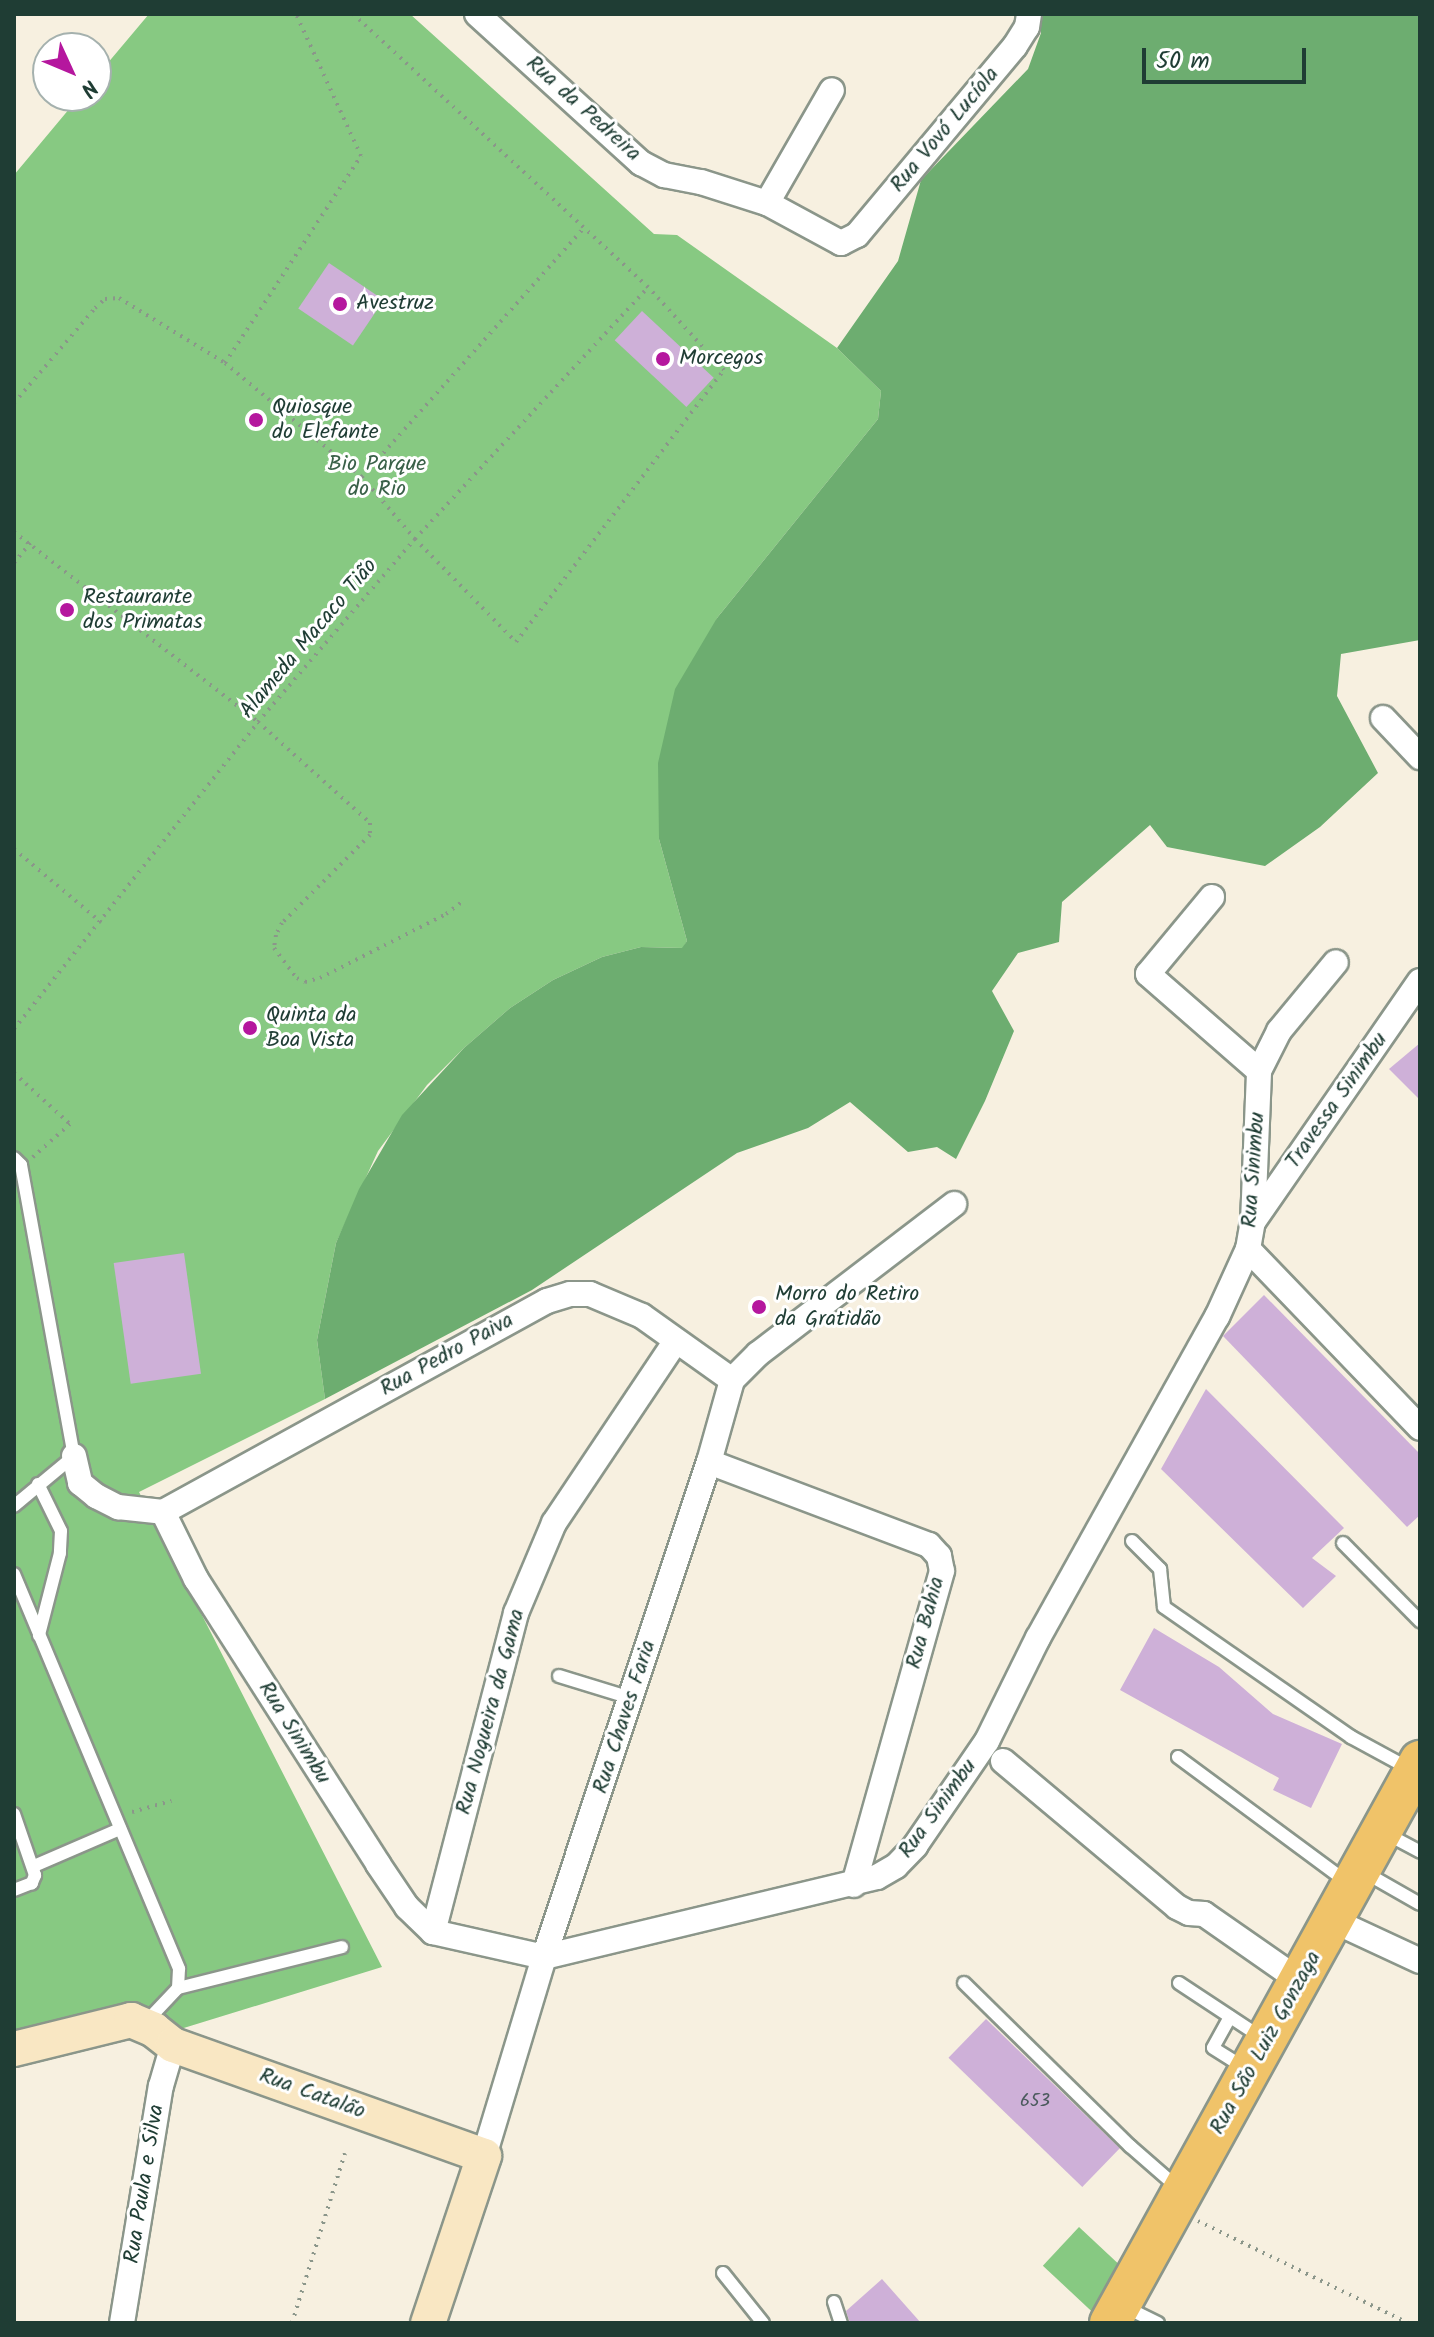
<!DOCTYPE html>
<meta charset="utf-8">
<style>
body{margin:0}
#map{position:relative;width:1434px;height:2337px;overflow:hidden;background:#f7f0e0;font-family:Kalam,sans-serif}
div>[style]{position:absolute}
.green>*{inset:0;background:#87c982;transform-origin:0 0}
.forest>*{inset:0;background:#6dad70}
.building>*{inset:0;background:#ceb0d8;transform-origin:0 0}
.path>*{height:4px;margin-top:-2px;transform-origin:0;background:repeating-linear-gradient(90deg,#8b968a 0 2px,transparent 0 8px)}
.roads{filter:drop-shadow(2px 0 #8b968a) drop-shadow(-2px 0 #8b968a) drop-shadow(0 2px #8b968a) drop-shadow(0 -2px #8b968a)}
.lane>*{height:12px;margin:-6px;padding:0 6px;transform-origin:6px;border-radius:6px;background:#fff}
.street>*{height:24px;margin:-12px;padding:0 12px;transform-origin:12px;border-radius:12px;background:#fff}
.secondary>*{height:34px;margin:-17px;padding:0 17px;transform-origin:17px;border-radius:17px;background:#f9e7c3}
.primary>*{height:40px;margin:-20px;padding:0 20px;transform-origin:20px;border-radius:20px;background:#f0c369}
.dots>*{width:22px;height:22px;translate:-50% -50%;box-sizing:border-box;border:4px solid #fff;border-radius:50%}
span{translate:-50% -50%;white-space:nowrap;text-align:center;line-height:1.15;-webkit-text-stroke:6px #fff;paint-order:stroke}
.number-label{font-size:18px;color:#4b5a5d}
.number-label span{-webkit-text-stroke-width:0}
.street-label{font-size:22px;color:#1f3d34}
.poi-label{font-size:22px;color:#1f3d34}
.left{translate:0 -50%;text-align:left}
.park-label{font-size:22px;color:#396048}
.frame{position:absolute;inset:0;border:16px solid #1f3d34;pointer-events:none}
.north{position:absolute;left:32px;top:32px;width:80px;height:80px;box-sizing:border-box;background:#fff;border:2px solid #a5b1ae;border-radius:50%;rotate:134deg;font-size:22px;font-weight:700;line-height:32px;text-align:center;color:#1f3d34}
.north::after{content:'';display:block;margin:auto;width:28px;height:36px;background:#b5179e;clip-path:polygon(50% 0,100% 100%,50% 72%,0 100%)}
.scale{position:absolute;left:1142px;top:48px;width:164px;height:36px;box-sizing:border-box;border:4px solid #1f3d34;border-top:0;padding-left:10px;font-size:24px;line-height:28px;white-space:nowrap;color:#1f3d34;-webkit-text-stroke:6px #fff;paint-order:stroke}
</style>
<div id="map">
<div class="green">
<i style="clip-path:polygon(149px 14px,410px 14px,654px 234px,677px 235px,837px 348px,881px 391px,878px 419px,717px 618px,659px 839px,687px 941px,683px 948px,641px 947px,602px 957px,553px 980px,510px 1008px,464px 1048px,427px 1085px,378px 1151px,336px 1243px,317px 1340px,325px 1399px,139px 1492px,382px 1967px,174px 2031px,14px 2046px,14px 175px,80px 96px,96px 96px,96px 77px)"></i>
<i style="left:1079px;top:2227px;width:71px;height:53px;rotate:43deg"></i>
</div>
<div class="forest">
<i style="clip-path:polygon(1039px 14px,1420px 14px,1420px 640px,1341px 654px,1337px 696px,1378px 773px,1320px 827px,1265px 866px,1167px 847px,1150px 825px,1062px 902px,1059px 942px,1018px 953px,992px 991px,1014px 1031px,985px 1101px,956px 1159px,937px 1147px,908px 1152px,850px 1102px,808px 1128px,737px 1153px,532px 1290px,325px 1399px,317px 1340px,336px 1243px,359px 1189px,402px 1115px,464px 1048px,510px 1008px,553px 980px,602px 957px,641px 947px,682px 948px,687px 941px,659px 839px,658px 763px,675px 689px,717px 618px,878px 419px,881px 391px,837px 348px,898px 261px,921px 180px,1028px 69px,1041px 33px)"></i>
</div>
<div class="building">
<i style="left:329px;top:263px;width:66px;height:55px;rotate:34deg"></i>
<i style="left:642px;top:311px;width:98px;height:40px;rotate:43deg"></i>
<i style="clip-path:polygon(1420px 1043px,1420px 1100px,1389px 1069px)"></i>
<i style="left:184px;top:1253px;width:122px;height:71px;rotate:82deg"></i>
<i style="clip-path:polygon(1264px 1295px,1420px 1454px,1420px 1515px,1407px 1527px,1223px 1336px)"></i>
<i style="clip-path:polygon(1206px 1389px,1344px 1528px,1312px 1558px,1336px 1576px,1303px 1608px,1161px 1469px)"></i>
<i style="clip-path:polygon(1154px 1628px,1219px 1667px,1273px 1714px,1342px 1744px,1311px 1808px,1273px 1790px,1279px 1778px,1120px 1690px)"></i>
<i style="left:986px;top:2019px;width:186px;height:54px;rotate:44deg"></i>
<i style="clip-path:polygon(882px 2279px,921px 2323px,850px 2323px,846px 2311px)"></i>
</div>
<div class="path">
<i style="left:225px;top:363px;width:248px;rotate:-56.7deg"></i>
<i style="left:361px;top:156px;width:156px;rotate:-114.6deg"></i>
<i style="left:14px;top:403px;width:125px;rotate:-49.5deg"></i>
<i style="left:95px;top:308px;width:13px;rotate:-42deg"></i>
<i style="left:105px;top:299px;width:14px;rotate:-4deg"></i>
<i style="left:119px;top:298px;width:124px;rotate:31.5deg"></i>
<i style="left:225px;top:363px;width:178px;rotate:39.8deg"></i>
<i style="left:362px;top:477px;width:82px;rotate:49.5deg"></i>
<i style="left:415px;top:539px;width:144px;rotate:45.6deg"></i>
<i style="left:516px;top:642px;width:342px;rotate:-52.6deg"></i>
<i style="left:724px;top:370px;width:113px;rotate:-132.5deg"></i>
<i style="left:648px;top:287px;width:402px;rotate:-137.2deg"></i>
<i style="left:362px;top:477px;width:334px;rotate:-48.3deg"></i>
<i style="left:14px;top:532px;width:309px;rotate:37.9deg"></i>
<i style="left:258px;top:722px;width:151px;rotate:42deg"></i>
<i style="left:370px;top:823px;width:12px;rotate:90deg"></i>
<i style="left:370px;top:835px;width:124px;rotate:135deg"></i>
<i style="left:282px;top:923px;width:13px;rotate:117deg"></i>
<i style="left:276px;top:935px;width:13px;rotate:99deg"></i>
<i style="left:274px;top:948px;width:38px;rotate:53deg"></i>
<i style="left:297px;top:978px;width:9px;rotate:27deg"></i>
<i style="left:305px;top:982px;width:16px;rotate:-15deg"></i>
<i style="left:320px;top:978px;width:141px;rotate:-26.9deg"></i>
<i style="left:446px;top:914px;width:20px;rotate:-37deg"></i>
<i style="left:14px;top:563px;width:26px;rotate:-51deg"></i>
<i style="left:14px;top:849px;width:115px;rotate:40.1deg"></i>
<i style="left:14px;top:1029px;width:392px;rotate:-51.5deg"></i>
<i style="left:258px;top:722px;width:241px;rotate:-49.4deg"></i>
<i style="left:415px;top:539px;width:343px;rotate:-47.2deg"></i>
<i style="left:14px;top:1073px;width:76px;rotate:42.3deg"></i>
<i style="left:70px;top:1124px;width:50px;rotate:138.3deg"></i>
<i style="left:132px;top:1812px;width:41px;rotate:-15.8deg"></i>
<i style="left:1198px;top:2221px;width:233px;rotate:25.9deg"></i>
<i style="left:292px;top:2323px;width:178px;rotate:-72.7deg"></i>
</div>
<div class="roads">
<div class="lane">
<i style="left:14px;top:1158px;width:10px;rotate:45deg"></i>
<i style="left:21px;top:1165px;width:296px;rotate:79.7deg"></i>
<i style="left:74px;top:1456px;width:78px;rotate:140.2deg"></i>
<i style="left:38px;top:1484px;width:52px;rotate:63.9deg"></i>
<i style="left:61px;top:1531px;width:22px;rotate:93deg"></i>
<i style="left:60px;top:1553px;width:85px;rotate:104.4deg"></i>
<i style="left:1132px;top:1541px;width:40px;rotate:45deg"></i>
<i style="left:1160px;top:1569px;width:38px;rotate:84deg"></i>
<i style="left:1164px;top:1607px;width:228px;rotate:34.8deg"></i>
<i style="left:1351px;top:1737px;width:65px;rotate:28.5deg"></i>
<i style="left:1343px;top:1543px;width:110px;rotate:45.4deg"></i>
<i style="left:14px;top:1574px;width:428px;rotate:67.3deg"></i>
<i style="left:179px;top:1969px;width:19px;rotate:93deg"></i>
<i style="left:178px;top:1988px;width:50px;rotate:133.4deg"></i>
<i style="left:559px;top:1676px;width:75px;rotate:17deg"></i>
<i style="left:1178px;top:1757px;width:210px;rotate:36.5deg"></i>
<i style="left:14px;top:1814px;width:65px;rotate:71deg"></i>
<i style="left:35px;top:1875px;width:9px;rotate:111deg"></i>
<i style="left:32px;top:1883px;width:19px;rotate:159deg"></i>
<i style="left:1385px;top:1833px;width:40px;rotate:28deg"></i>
<i style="left:34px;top:1866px;width:94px;rotate:-23.3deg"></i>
<i style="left:1364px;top:1872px;width:64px;rotate:29.7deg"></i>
<i style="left:964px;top:1983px;width:233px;rotate:44.5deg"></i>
<i style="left:1130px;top:2146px;width:62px;rotate:41.1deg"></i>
<i style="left:1179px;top:1983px;width:98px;rotate:33.4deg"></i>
<i style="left:178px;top:1988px;width:169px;rotate:-14deg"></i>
<i style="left:1230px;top:2017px;width:35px;rotate:119deg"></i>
<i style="left:1213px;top:2048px;width:36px;rotate:32deg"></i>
<i style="left:723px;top:2273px;width:64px;rotate:51.3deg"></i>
<i style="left:834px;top:2302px;width:22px;rotate:72deg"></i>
<i style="left:1123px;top:2306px;width:39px;rotate:26deg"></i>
</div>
<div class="street">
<i style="left:477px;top:14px;width:222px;rotate:42.3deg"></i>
<i style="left:641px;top:163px;width:26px;rotate:28deg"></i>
<i style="left:664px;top:175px;width:38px;rotate:11deg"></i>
<i style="left:701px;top:182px;width:69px;rotate:17.7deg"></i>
<i style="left:767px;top:203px;width:84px;rotate:28.4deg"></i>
<i style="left:841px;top:243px;width:18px;rotate:-27deg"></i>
<i style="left:857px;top:235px;width:246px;rotate:-50.1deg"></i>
<i style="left:1015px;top:46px;width:22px;rotate:-58deg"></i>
<i style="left:1027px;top:27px;width:13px;rotate:-81deg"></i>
<i style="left:767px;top:203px;width:130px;rotate:-60.1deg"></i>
<i style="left:1383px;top:718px;width:54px;rotate:46.5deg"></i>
<i style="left:1212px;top:897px;width:100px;rotate:129.7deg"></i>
<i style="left:1148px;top:974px;width:147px;rotate:41.1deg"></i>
<i style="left:1253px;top:1222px;width:293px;rotate:-55.3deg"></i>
<i style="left:1248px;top:1249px;width:248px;rotate:46.1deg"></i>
<i style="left:74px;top:1456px;width:28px;rotate:77deg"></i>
<i style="left:80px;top:1483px;width:21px;rotate:39deg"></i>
<i style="left:96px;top:1496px;width:25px;rotate:27deg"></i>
<i style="left:118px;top:1507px;width:45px;rotate:6.3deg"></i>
<i style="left:709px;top:1462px;width:235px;rotate:20.7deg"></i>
<i style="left:929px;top:1545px;width:15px;rotate:48deg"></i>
<i style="left:939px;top:1556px;width:15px;rotate:79deg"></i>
<i style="left:942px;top:1571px;width:326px;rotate:105.7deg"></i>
<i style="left:163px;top:1512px;width:75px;rotate:63.8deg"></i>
<i style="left:196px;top:1579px;width:338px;rotate:57.4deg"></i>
<i style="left:378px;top:1864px;width:52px;rotate:56deg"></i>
<i style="left:407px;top:1907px;width:36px;rotate:44deg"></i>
<i style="left:433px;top:1932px;width:114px;rotate:12.7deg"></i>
<i style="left:544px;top:1957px;width:342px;rotate:-13.5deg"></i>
<i style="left:877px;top:1877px;width:22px;rotate:-30deg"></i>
<i style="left:896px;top:1866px;width:28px;rotate:-46deg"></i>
<i style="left:915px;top:1846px;width:127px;rotate:-55.6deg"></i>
<i style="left:987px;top:1741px;width:115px;rotate:-63.7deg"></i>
<i style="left:1038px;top:1638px;width:368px;rotate:-60.9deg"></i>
<i style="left:1217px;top:1317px;width:75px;rotate:-65.5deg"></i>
<i style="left:1248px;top:1249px;width:27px;rotate:-80deg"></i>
<i style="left:1253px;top:1222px;width:151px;rotate:-87.7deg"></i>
<i style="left:1259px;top:1071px;width:45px;rotate:-63.4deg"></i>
<i style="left:1279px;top:1031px;width:89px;rotate:-50.4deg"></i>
<i style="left:163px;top:1512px;width:438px;rotate:-28.8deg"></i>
<i style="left:547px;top:1301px;width:24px;rotate:-17deg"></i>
<i style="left:570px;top:1294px;width:20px"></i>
<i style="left:590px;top:1294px;width:56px;rotate:22.9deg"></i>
<i style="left:642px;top:1316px;width:110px;rotate:35.4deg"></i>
<i style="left:1003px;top:1761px;width:227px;rotate:40deg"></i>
<i style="left:1177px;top:1907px;width:13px;rotate:27deg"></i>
<i style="left:1189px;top:1913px;width:15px;rotate:4deg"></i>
<i style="left:1204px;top:1914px;width:117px;rotate:34.9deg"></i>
<i style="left:1334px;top:1921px;width:95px;rotate:24.9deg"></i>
<i style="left:433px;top:1932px;width:330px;rotate:-75.4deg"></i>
<i style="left:516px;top:1613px;width:98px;rotate:-67.1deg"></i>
<i style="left:554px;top:1523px;width:219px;rotate:-56.2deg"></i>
<i style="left:484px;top:2156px;width:208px;rotate:-73.2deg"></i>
<i style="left:544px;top:1957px;width:522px;rotate:-71.57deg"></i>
<i style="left:709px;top:1462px;width:85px;rotate:-74.3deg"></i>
<i style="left:732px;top:1380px;width:37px;rotate:-45deg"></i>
<i style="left:758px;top:1354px;width:247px;rotate:-37.4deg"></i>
<i style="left:122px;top:2323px;width:240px;rotate:-80.7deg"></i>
<i style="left:161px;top:2086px;width:43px;rotate:-73.7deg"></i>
</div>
<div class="secondary">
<i style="left:14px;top:2049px;width:121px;rotate:-13.9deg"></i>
<i style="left:131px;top:2020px;width:25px;rotate:23deg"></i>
<i style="left:154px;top:2030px;width:24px;rotate:38deg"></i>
<i style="left:173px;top:2045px;width:330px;rotate:19.6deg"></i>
<i style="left:484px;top:2156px;width:176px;rotate:108.5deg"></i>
</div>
<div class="primary">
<i style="left:1110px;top:2323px;width:642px;rotate:-61.12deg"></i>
</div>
</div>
<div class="dots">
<i style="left:340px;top:304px;background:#b5179e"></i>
<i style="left:663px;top:359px;background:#b5179e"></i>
<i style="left:256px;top:420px;background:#b5179e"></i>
<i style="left:67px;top:610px;background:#b5179e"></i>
<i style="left:250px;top:1028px;background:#b5179e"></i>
<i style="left:759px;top:1307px;background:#b5179e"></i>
</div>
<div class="number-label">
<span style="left:1035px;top:2102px">653</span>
</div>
<div class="street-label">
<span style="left:583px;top:109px;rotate:42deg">Rua da Pedreira</span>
<span style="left:945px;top:130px;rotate:-50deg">Rua Vovó Lucíola</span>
<span style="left:309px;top:639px;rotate:-50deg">Alameda Macaco Tião</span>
<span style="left:1337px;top:1101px;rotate:-55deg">Travessa Sinimbu</span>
<span style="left:1254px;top:1170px;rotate:-86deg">Rua Sinimbu</span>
<span style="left:447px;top:1355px;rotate:-29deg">Rua Pedro Paiva</span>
<span style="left:926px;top:1623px;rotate:-75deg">Rua Bahia</span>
<span style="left:491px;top:1712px;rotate:-75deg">Rua Nogueira da Gama</span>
<span style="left:625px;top:1717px;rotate:-72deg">Rua Chaves Faria</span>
<span style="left:294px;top:1733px;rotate:58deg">Rua Sinimbu</span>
<span style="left:938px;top:1809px;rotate:-54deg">Rua Sinimbu</span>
<span style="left:1266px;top:2043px;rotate:-61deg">Rua São Luiz Gonzaga</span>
<span style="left:312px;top:2094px;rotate:20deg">Rua Catalão</span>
<span style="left:145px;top:2184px;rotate:-81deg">Rua Paula e Silva</span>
</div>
<div class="poi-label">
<span class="left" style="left:356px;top:304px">Avestruz</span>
<span class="left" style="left:679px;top:359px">Morcegos</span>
<span class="left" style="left:272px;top:420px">Quiosque<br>do Elefante</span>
<span class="left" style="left:83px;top:610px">Restaurante<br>dos Primatas</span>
<span class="left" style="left:266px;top:1028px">Quinta da<br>Boa Vista</span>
<span class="left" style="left:775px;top:1307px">Morro do Retiro<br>da Gratidão</span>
</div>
<div class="park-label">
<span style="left:377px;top:477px">Bio Parque<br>do Rio</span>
</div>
<div class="frame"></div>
<div class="north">N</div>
<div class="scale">50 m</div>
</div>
